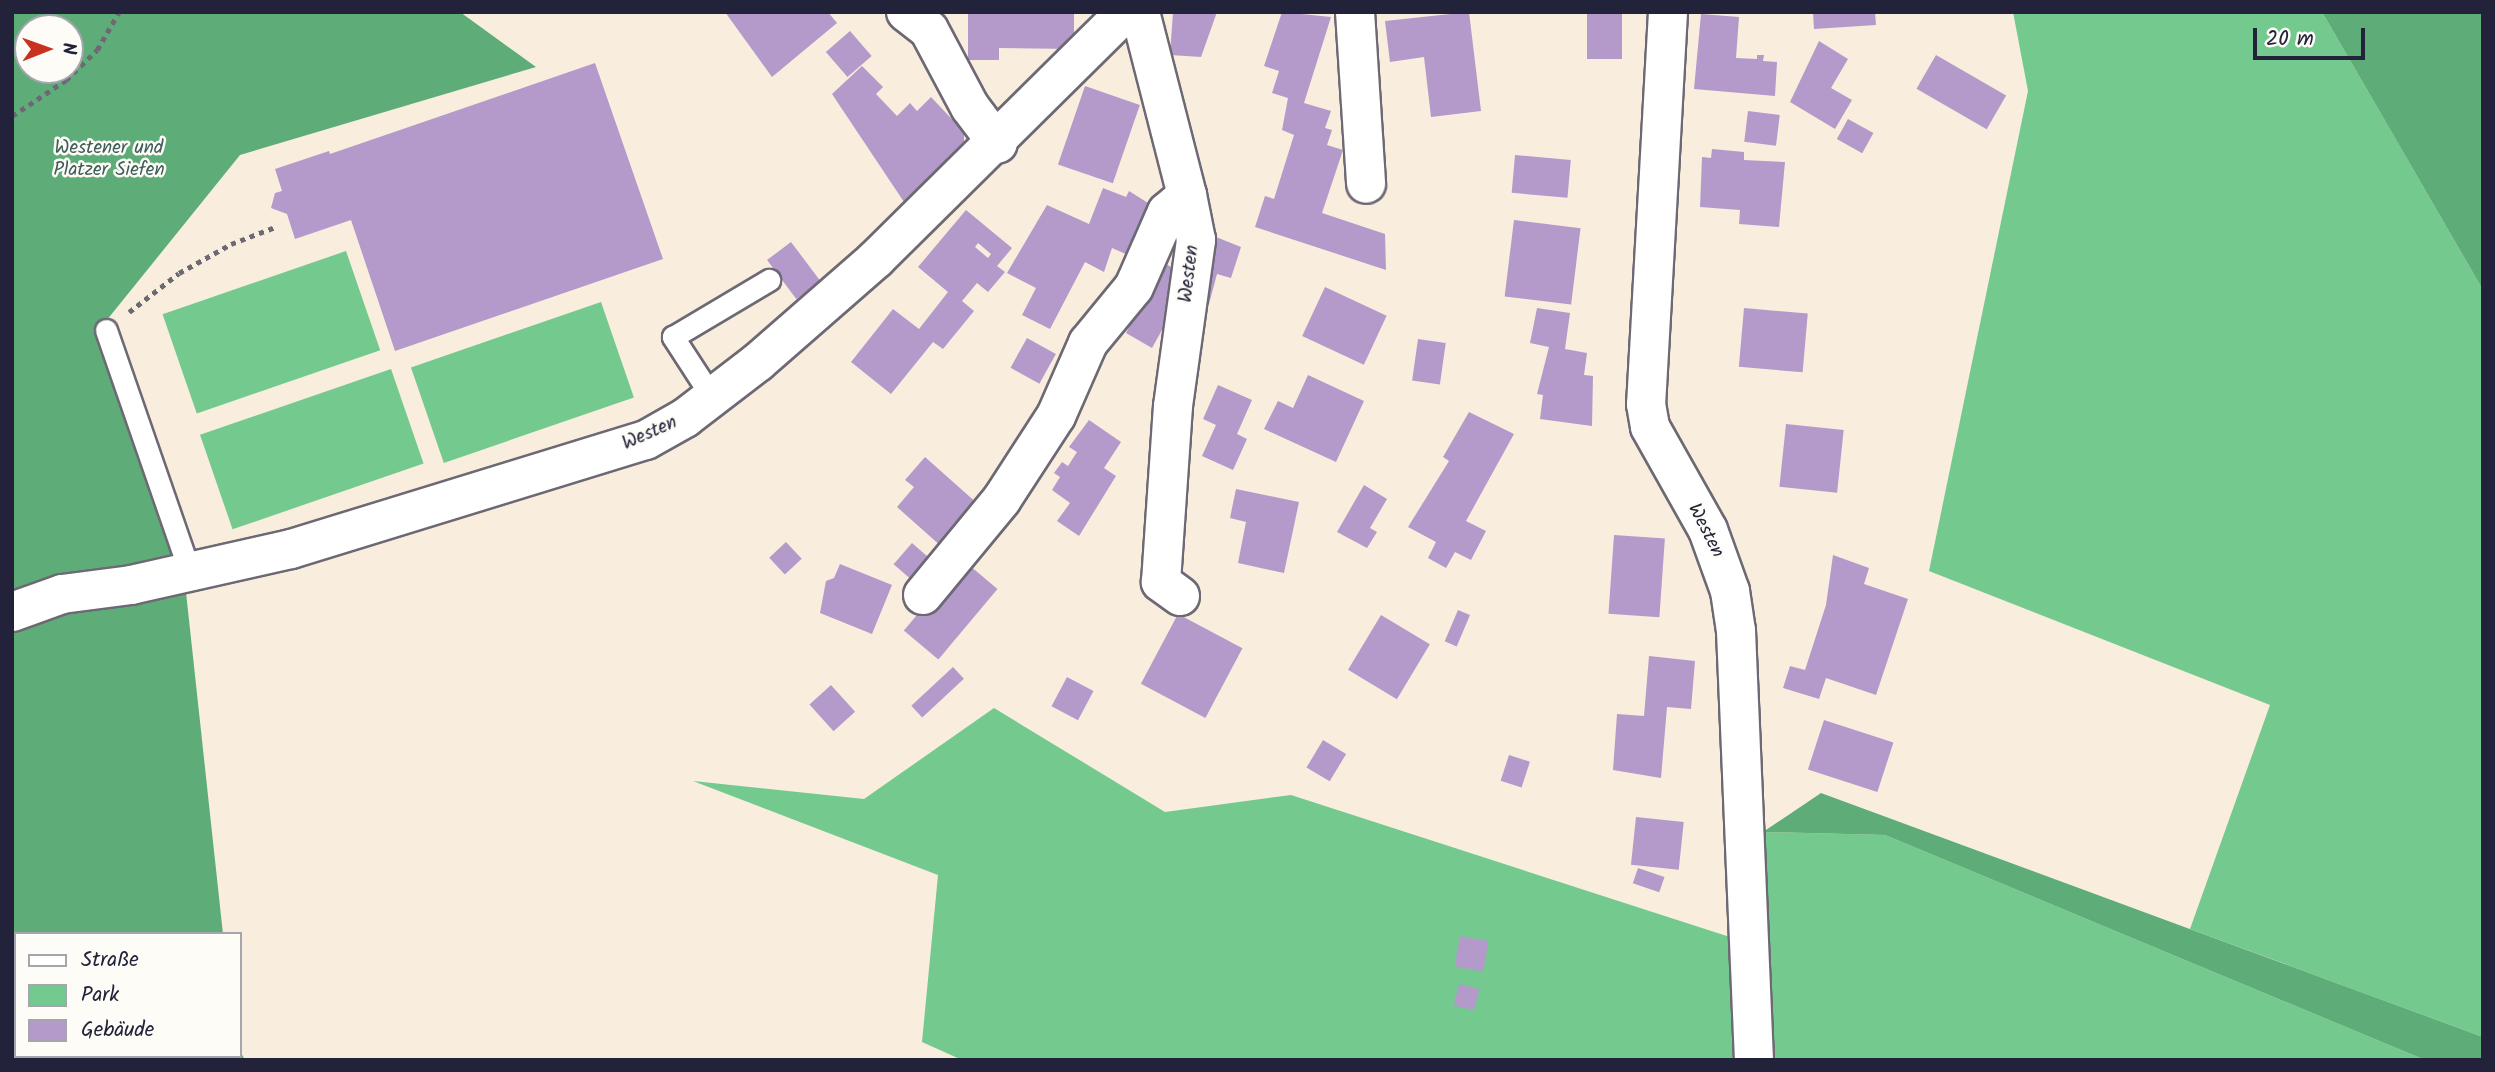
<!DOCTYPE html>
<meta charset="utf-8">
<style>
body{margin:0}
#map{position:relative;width:2495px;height:1072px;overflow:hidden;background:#f9eddd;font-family:Kalam,sans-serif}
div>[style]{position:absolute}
.green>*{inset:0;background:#73c98e;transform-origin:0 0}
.forest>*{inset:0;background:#5ead79}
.building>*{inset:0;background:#b39acb;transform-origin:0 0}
.path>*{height:4.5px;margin-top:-2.25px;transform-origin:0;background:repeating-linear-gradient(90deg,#6d6974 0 5px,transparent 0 10px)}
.roads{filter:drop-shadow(2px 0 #6d6974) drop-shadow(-2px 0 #6d6974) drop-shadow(0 2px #6d6974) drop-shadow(0 -2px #6d6974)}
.lane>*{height:21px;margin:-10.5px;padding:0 10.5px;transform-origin:10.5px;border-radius:10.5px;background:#fff}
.street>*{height:38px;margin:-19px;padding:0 19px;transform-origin:19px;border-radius:19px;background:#fff}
span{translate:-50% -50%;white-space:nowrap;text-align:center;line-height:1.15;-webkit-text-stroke:5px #fdfcf7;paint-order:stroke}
.park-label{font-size:19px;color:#3e5c58}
.street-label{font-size:19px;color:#22223b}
.frame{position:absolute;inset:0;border:14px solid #22223b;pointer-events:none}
.legend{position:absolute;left:14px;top:932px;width:228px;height:126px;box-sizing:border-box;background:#fdfcf7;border:2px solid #a5a5ac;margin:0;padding:9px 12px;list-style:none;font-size:21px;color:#22223b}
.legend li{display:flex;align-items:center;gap:14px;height:35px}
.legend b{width:35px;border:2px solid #a5a5ac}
.north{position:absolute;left:14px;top:14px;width:70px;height:70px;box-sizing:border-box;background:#fdfcf7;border:2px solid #a5a5ac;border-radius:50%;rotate:89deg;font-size:19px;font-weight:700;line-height:28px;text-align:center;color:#22223b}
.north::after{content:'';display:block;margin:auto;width:24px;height:32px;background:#c8321e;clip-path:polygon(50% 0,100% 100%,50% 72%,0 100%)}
.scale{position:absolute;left:2253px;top:28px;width:112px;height:32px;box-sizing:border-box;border:4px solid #22223b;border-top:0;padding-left:9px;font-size:21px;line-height:24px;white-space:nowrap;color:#22223b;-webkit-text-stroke:5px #fdfcf7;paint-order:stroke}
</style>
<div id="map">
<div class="green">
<i style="clip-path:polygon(2013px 12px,2322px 12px,2483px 290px,2483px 1037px,2190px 929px,2270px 705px,1929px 571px,2028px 91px)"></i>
<i style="left:346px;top:251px;width:105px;height:194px;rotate:71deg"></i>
<i style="left:601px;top:302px;width:101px;height:201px;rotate:71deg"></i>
<i style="left:391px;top:369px;width:100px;height:202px;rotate:71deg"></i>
<i style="clip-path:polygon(994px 708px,1165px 812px,1291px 795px,1767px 949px,1763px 832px,1885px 835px,2425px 1060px,962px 1060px,922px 1042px,938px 875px,693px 781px,864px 799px)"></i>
</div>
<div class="forest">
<i style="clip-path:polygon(evenodd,12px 12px,460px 12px,536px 67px,240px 155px,98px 331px,185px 583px,223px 934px,16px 934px,16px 1056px,240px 1056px,240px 1051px,245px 1060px,12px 1060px,12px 12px,28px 28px,70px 28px,70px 70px,28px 70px,28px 28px)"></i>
<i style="clip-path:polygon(2322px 12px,2483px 12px,2483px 290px)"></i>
<i style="clip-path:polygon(1821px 793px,2483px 1037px,2483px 1060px,2425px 1060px,1885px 835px,1763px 832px)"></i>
</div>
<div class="building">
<i style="clip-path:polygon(725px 12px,828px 12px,837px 23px,772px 77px)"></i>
<i style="clip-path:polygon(968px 12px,1074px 12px,1074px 49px,999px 48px,999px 60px,968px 60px)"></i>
<i style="clip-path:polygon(1173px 12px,1217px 12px,1201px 57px,1170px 55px)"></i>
<i style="clip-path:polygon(1282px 12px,1331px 17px,1304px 103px,1331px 111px,1325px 128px,1332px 130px,1327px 145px,1343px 150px,1322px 213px,1385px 234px,1386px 270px,1255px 227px,1265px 196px,1274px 199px,1294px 135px,1282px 130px,1288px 98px,1272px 93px,1279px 71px,1264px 66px)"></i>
<i style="clip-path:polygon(1469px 12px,1481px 111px,1431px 117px,1424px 57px,1390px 62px,1385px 21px)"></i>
<i style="left:1587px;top:12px;width:35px;height:47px"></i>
<i style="clip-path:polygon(1813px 12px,1875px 12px,1876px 25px,1814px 29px)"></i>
<i style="clip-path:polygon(1701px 14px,1739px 17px,1736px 58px,1757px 59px,1757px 55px,1764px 55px,1763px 61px,1777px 62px,1775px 96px,1694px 89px)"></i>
<i style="left:850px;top:31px;width:33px;height:32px;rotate:49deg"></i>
<i style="clip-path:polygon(1819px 41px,1848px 59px,1831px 88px,1852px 100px,1835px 129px,1790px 102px)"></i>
<i style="left:1936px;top:55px;width:81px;height:39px;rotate:30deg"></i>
<i style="clip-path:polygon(595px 63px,663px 259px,395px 351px,351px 220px,295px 239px,287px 214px,271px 208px,275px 193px,282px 191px,275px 169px,329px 151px,330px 154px)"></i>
<i style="clip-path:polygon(862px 66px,883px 87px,876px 94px,897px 116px,910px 103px,917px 111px,931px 97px,964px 132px,964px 143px,904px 202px,832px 94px)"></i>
<i style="left:1085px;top:86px;width:58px;height:83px;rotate:19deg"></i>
<i style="left:1748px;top:111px;width:32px;height:31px;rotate:7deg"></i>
<i style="left:1848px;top:119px;width:29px;height:23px;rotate:29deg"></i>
<i style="clip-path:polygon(1712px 149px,1744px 152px,1744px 160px,1785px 162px,1779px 227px,1739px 224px,1740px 210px,1700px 207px,1702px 157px,1711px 158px)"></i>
<i style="left:1515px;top:155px;width:56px;height:38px;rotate:5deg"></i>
<i style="clip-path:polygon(1103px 188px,1126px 197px,1129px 191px,1156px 208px,1137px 259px,1112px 248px,1104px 272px,1085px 262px,1050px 329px,1022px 315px,1036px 288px,1007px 273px,1047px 205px,1089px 224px)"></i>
<i style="clip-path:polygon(evenodd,966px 210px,1012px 248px,997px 266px,1005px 272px,988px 292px,977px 283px,962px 301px,974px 311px,943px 349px,933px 342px,891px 394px,851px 362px,893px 309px,919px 329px,948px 292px,918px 267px,966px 210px,978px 243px,991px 254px,988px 258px,975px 247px,978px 243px)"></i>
<i style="left:1514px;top:220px;width:67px;height:77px;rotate:7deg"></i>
<i style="clip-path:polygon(1211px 235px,1241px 247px,1231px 278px,1217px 274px,1209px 304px,1197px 299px)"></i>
<i style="left:791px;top:242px;width:49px;height:30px;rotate:53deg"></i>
<i style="clip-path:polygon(1162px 262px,1179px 271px,1167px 321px,1152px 348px,1126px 333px)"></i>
<i style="left:1325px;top:287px;width:68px;height:54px;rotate:25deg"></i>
<i style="clip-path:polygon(1537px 308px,1570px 313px,1565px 349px,1587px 353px,1584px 375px,1593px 376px,1592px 426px,1540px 419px,1543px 395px,1537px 394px,1549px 347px,1530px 343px)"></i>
<i style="left:1744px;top:308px;width:64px;height:59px;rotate:5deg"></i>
<i style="left:1027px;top:338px;width:33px;height:34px;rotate:29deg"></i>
<i style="left:1418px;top:339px;width:28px;height:42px;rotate:8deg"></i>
<i style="clip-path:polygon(1308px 375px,1364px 401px,1336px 462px,1264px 429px,1278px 401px,1293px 408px)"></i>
<i style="clip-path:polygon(1218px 385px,1252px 400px,1237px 434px,1247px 439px,1233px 470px,1202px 456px,1216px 425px,1203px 419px)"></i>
<i style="clip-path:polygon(1469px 412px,1514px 434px,1466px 521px,1486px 531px,1471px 560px,1455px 552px,1446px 568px,1428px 558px,1436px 542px,1408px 527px,1449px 461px,1443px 457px)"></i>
<i style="clip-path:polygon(1089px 420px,1121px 442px,1104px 468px,1116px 476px,1079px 536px,1057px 521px,1070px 503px,1052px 490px,1060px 477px,1054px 473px,1062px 462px,1068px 466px,1077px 452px,1069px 447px)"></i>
<i style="left:1786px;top:424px;width:58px;height:63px;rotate:6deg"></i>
<i style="clip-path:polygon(925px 457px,979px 505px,942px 547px,897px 507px,914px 487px,905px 480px)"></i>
<i style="clip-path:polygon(1364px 485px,1387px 499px,1370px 528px,1377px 532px,1367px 548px,1337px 532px)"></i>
<i style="clip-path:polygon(1236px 489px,1299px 502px,1284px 573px,1238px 563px,1246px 522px,1230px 518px)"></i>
<i style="left:1614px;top:535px;width:51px;height:79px;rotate:4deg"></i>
<i style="left:786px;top:542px;width:23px;height:23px;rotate:47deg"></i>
<i style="left:912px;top:543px;width:32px;height:28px;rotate:41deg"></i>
<i style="clip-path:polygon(1833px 555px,1869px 568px,1864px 584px,1908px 599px,1876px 695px,1826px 678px,1819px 699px,1783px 688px,1790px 666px,1805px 670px,1826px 605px)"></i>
<i style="left:963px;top:560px;width:45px;height:92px;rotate:40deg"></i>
<i style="clip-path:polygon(840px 564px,892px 585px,872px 634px,820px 613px,826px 581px,834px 578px)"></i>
<i style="left:1458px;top:610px;width:13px;height:34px;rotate:23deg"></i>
<i style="left:1178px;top:614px;width:73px;height:79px;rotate:28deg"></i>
<i style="left:1381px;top:615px;width:57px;height:64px;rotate:31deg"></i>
<i style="clip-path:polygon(1649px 656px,1695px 661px,1691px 709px,1667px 707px,1661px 778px,1613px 770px,1617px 714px,1644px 716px)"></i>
<i style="left:953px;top:667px;width:16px;height:57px;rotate:47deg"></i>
<i style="left:1067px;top:677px;width:30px;height:33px;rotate:28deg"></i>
<i style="left:831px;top:685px;width:36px;height:29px;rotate:48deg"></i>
<i style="left:1824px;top:720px;width:73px;height:52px;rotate:18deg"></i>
<i style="left:1323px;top:740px;width:27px;height:32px;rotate:31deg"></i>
<i style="left:1509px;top:755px;width:22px;height:27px;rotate:18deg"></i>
<i style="left:1636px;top:817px;width:48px;height:48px;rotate:6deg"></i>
<i style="left:1638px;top:868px;width:28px;height:16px;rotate:19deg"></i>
<i style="left:1460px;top:936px;width:29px;height:31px;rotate:10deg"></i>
<i style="left:1459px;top:984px;width:21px;height:22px;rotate:14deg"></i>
</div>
<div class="path">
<i style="left:12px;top:116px;width:65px;rotate:-33.7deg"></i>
<i style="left:66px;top:80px;width:43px;rotate:-44.1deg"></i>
<i style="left:97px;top:50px;width:44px;rotate:-59.9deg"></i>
<i style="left:129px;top:312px;width:63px;rotate:-38deg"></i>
<i style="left:179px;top:273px;width:60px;rotate:-29.1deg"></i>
<i style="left:231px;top:244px;width:47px;rotate:-21.1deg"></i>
</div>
<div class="roads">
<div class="lane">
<i style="left:106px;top:330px;width:256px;rotate:70.9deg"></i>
<i style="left:712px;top:397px;width:72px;rotate:-123deg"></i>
<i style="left:673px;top:337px;width:112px;rotate:-30.7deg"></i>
</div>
<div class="street">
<i style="left:906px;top:12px;width:29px;rotate:38deg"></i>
<i style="left:929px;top:30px;width:87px;rotate:62deg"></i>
<i style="left:970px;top:107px;width:46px;rotate:52.9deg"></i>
<i style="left:1355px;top:12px;width:172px;rotate:86.3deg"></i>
<i style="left:1668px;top:12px;width:393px;rotate:93.2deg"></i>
<i style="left:1646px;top:404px;width:23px;rotate:80deg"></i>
<i style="left:1650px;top:427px;width:118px;rotate:60.6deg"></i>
<i style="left:1708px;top:530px;width:65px;rotate:70.2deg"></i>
<i style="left:1730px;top:591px;width:40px;rotate:81.5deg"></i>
<i style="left:1736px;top:631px;width:429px;rotate:87.6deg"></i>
<i style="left:923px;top:595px;width:124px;rotate:-50.5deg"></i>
<i style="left:1002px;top:499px;width:99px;rotate:-57deg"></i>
<i style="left:1056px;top:416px;width:80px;rotate:-66.3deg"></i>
<i style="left:1088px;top:343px;width:72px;rotate:-50.6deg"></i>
<i style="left:1134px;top:287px;width:82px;rotate:-66.3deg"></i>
<i style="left:1167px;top:212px;width:26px;rotate:-40deg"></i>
<i style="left:1187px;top:195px;width:189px;rotate:-104.4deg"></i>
<i style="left:1180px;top:596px;width:24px;rotate:-144deg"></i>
<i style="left:1161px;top:582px;width:176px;rotate:-86.1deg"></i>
<i style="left:1173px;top:406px;width:168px;rotate:-82.1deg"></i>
<i style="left:1196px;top:240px;width:46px;rotate:-101.3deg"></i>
<i style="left:12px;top:612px;width:53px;rotate:-19.8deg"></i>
<i style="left:62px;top:594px;width:70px;rotate:-7.4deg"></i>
<i style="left:131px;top:585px;width:164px;rotate:-12.7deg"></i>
<i style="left:291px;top:549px;width:371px;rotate:-17.1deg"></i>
<i style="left:646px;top:440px;width:45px;rotate:-29.4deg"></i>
<i style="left:685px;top:418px;width:92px;rotate:-37.5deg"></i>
<i style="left:758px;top:362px;width:157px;rotate:-41.1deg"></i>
<i style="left:876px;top:259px;width:351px;rotate:-44.7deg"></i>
<i style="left:12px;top:1053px;width:7px;rotate:74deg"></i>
</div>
</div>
<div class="park-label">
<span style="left:109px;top:160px">Westener und<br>Platzer Siefen</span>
</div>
<div class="street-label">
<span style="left:1190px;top:274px;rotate:-83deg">Westen</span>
<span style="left:650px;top:434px;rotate:-24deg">Westen</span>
<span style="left:1705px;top:531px;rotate:63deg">Westen</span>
</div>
<div class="frame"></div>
<ul class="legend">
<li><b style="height:9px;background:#fff"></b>Straße</li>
<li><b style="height:19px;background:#73c98e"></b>Park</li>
<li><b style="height:19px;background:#b39acb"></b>Gebäude</li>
</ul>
<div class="north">N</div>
<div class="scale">20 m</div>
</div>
